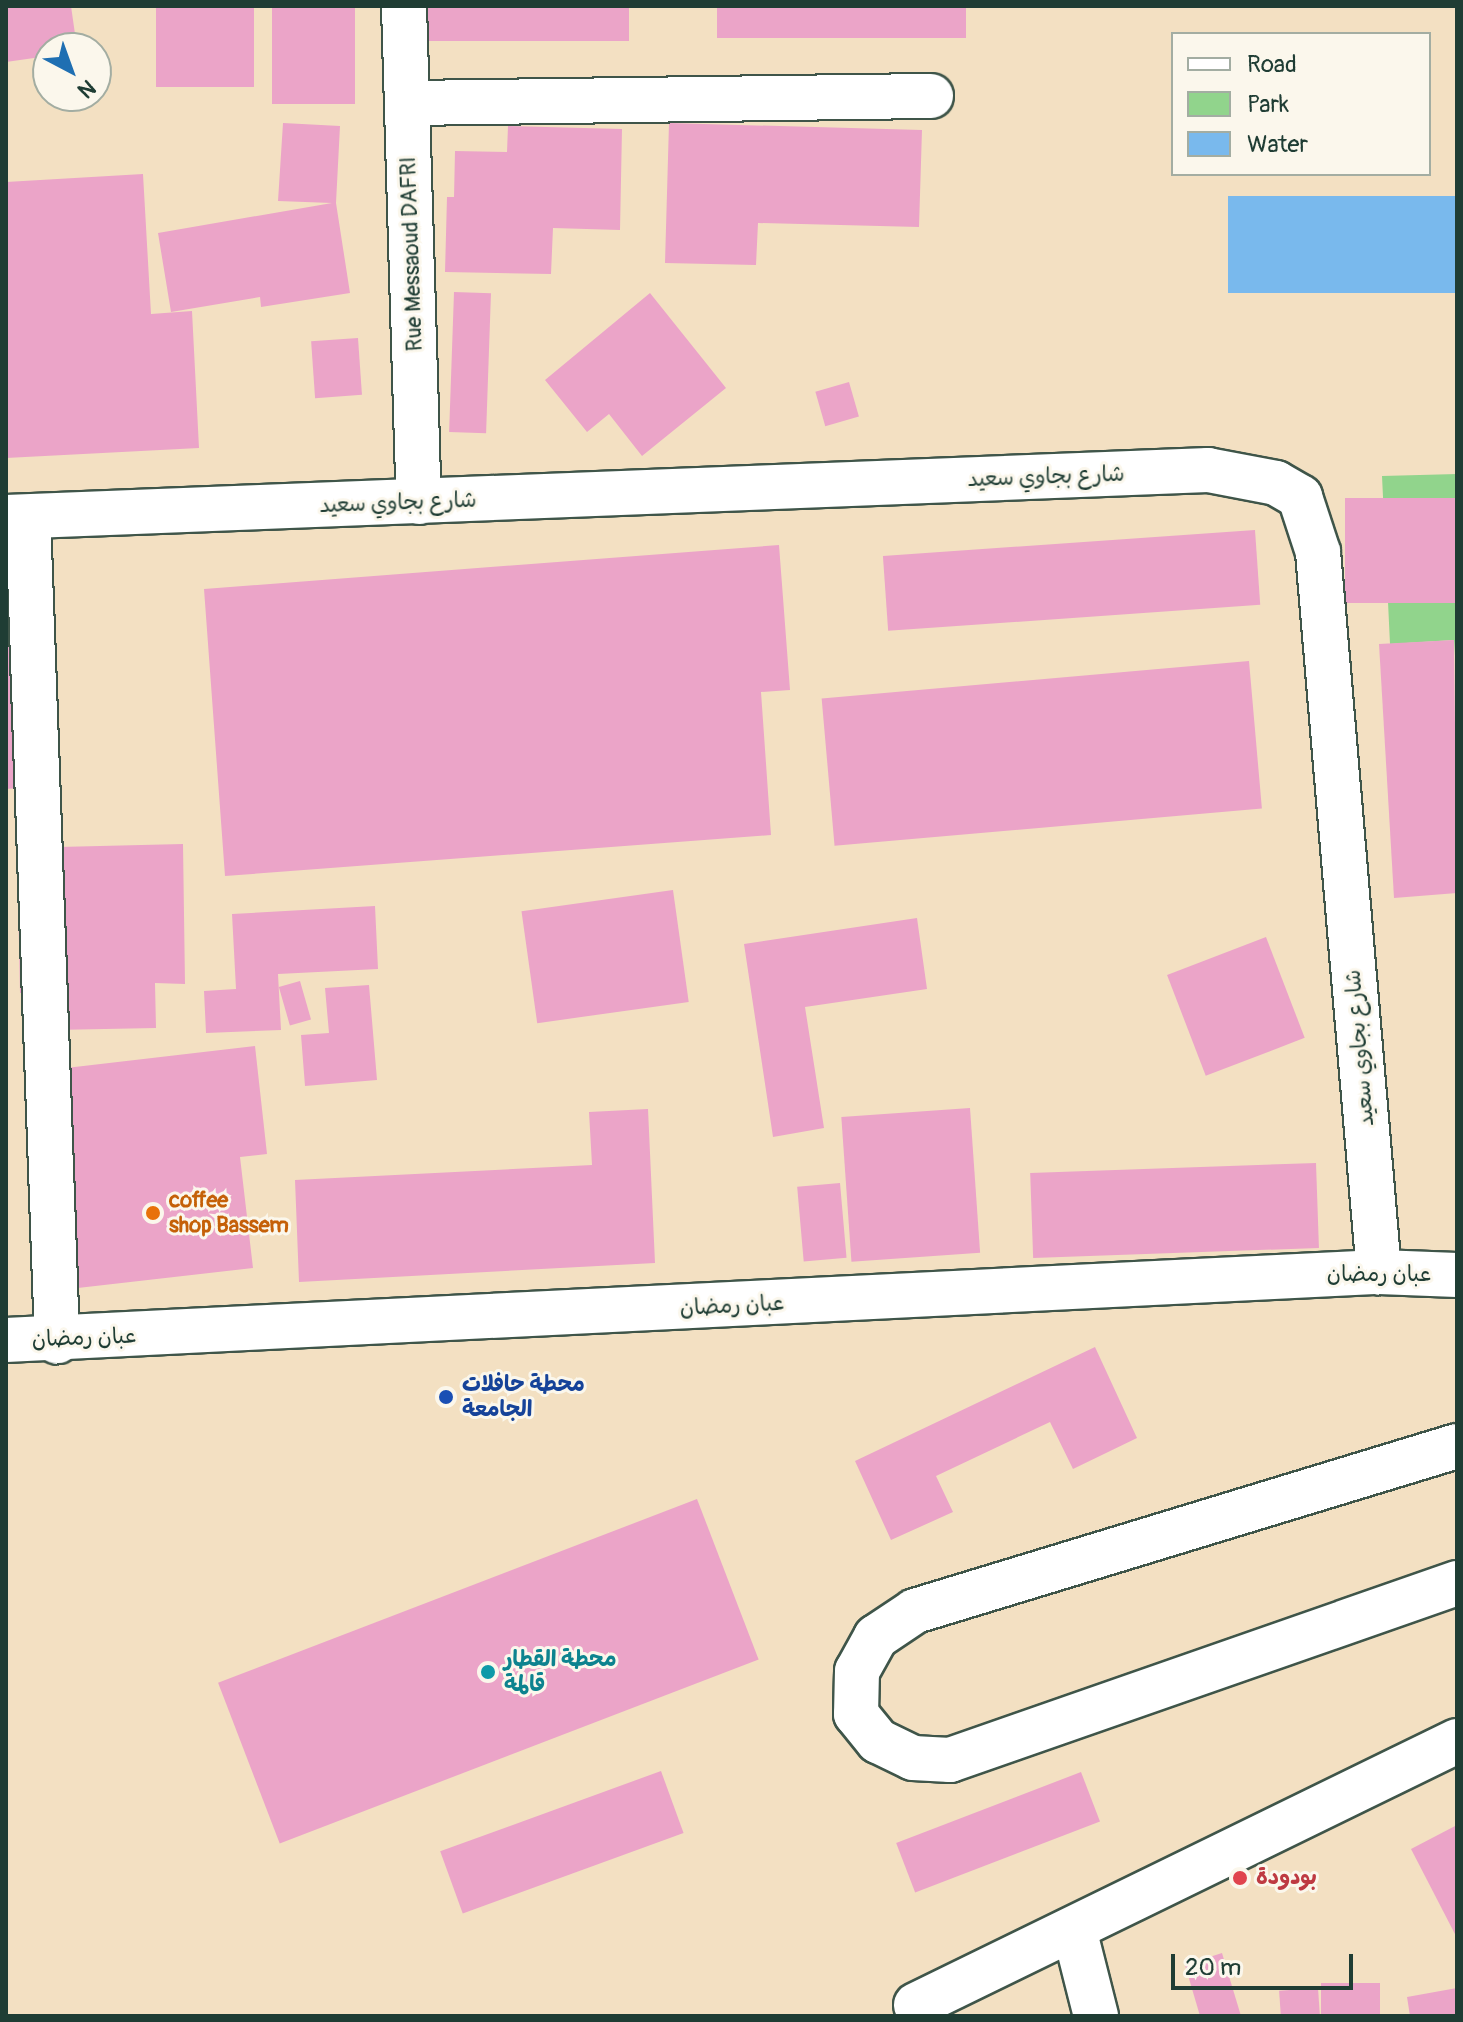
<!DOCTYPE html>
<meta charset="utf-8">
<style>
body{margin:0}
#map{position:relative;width:1463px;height:2022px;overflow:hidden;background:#f3e0c2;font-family:Pangolin,"Playpen Sans Arabic",sans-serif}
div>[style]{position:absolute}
.green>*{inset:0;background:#91d48c}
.water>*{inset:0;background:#79b9ed;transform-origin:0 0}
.building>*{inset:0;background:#eba4c8;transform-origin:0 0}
.roads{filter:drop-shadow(2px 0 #3f5549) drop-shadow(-2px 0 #3f5549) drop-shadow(0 2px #3f5549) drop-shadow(0 -2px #3f5549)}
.street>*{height:44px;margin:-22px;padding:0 22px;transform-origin:22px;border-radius:22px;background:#fff}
.dots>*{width:22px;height:22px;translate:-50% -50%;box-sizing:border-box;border:4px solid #fbf7ec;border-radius:50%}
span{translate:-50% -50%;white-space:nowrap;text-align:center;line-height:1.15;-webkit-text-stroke:6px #fbf7ec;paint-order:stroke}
.street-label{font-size:22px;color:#1f3d34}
.food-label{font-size:22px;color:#c56008;font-weight:700}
.left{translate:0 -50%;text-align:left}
.transit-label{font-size:22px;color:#164399;font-weight:700}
.culture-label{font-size:22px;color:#0d838f;font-weight:700}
.health-label{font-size:22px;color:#be3a42;font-weight:700}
.frame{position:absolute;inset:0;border:8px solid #1f3d34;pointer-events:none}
.legend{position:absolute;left:1171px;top:32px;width:260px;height:144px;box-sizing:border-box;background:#fbf7ec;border:2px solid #a3ada2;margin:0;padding:10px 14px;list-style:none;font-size:24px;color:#1f3d34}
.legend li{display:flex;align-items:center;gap:16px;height:40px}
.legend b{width:40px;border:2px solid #a3ada2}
.north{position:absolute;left:32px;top:32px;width:80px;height:80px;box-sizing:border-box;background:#fbf7ec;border:2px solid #a3ada2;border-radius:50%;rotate:139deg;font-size:22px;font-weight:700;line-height:32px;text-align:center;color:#1f3d34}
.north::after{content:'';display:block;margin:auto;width:28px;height:36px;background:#1f6fb2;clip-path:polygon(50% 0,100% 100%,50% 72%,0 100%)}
.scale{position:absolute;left:1171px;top:1954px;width:182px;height:36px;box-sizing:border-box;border:4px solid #1f3d34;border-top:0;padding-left:10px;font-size:24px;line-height:28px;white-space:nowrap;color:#1f3d34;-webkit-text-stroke:6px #fbf7ec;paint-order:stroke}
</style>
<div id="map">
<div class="green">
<i style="clip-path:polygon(1457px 474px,1457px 687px,1454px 640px,1390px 644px,1382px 476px)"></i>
</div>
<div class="water">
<i style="left:1457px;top:196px;width:97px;height:229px;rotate:90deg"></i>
</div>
<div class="building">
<i style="clip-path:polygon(18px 6px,71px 6px,77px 48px,48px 48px,48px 56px,6px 62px,6px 8px)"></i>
<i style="left:156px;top:6px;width:98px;height:81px"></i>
<i style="left:272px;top:6px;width:83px;height:98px"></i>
<i style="left:422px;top:6px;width:207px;height:35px"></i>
<i style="left:717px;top:6px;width:249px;height:32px"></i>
<i style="clip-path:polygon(283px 123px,340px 126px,336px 203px,350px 293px,261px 307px,260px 297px,171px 312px,158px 233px,332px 203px,278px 201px)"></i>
<i style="clip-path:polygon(669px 123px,922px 130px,919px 227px,758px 223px,756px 265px,665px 263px)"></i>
<i style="clip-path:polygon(508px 126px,622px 129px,620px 230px,553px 228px,551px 274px,445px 272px,447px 197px,454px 197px,455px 151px,507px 152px)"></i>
<i style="clip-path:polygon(143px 174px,151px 314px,192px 311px,199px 448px,6px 458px,6px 182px)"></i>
<i style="left:454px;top:292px;width:37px;height:140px;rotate:2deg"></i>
<i style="clip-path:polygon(650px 293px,726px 388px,642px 456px,609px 414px,587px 432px,545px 380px)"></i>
<i style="left:358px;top:338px;width:57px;height:47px;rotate:86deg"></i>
<i style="left:849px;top:382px;width:36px;height:35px;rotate:74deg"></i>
<i style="left:1457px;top:498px;width:105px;height:112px;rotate:90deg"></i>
<i style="left:1255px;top:530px;width:75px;height:373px;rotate:86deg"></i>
<i style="clip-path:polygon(779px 545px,790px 690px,761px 692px,771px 835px,225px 876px,204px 589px)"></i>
<i style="clip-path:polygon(14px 559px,32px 787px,6px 789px,6px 560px)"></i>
<i style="clip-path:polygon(1454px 640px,1457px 893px,1394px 898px,1379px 644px)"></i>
<i style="left:1249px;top:661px;width:148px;height:429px;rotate:85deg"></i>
<i style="clip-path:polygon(183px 844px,185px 984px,155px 983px,156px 1028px,54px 1030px,54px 992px,20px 993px,17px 848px)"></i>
<i style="left:673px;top:890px;width:113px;height:153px;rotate:82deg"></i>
<i style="clip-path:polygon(375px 906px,378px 969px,278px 974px,281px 1030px,206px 1033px,204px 991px,236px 989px,232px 914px)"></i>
<i style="clip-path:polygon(917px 918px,927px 989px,805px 1007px,824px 1128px,773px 1137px,744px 944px)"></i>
<i style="left:1266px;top:937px;width:108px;height:106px;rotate:69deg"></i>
<i style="left:300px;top:981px;width:40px;height:22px;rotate:74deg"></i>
<i style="clip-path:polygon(369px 985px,377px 1080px,305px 1086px,301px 1035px,329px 1033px,325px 988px)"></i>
<i style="clip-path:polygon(255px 1046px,267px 1154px,240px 1157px,253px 1268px,69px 1289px,49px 1070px)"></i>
<i style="left:970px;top:1108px;width:145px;height:129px;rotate:86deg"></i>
<i style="clip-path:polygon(648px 1109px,655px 1263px,299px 1282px,295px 1180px,592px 1165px,589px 1112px)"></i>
<i style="left:1316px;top:1163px;width:85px;height:286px;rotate:88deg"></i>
<i style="left:840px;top:1183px;width:75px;height:43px;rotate:85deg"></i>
<i style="clip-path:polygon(1095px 1347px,1137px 1438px,1073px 1469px,1050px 1422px,936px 1476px,953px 1512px,891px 1540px,855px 1461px)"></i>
<i style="left:697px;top:1499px;width:172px;height:513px;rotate:69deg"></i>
<i style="left:661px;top:1771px;width:66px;height:235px;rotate:70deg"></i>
<i style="left:1081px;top:1772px;width:53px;height:198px;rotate:69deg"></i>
<i style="clip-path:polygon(1457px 1825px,1457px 1938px,1411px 1849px)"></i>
<i style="clip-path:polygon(1222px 1953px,1241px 2016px,1200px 2016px,1185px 1965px)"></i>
<i style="left:1321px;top:1983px;width:59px;height:33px"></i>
<i style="left:1318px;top:1988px;width:27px;height:39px;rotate:86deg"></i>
<i style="clip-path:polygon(1457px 1988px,1457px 2016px,1410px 2016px,1407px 1997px)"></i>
</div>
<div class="roads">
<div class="street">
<i style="left:404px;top:6px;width:496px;rotate:88.3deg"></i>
<i style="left:408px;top:103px;width:523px;rotate:-0.77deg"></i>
<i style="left:6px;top:517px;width:1203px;rotate:-2.24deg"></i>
<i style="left:1208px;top:470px;width:69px;rotate:10.8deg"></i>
<i style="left:1276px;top:483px;width:28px;rotate:30deg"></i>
<i style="left:1300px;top:497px;width:58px;rotate:71.9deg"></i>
<i style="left:1318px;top:552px;width:723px;rotate:85.16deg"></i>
<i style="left:28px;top:517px;width:825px;rotate:87.98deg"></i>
<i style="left:6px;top:1340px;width:1375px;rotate:-2.84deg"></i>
<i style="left:1379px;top:1272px;width:78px;rotate:2.2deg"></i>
<i style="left:1457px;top:1446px;width:567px;rotate:163.07deg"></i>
<i style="left:915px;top:1611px;width:47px;rotate:146.3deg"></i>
<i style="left:876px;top:1637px;width:39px;rotate:119deg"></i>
<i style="left:857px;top:1671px;width:43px;rotate:91.3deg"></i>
<i style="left:856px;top:1714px;width:35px;rotate:51deg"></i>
<i style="left:878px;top:1741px;width:39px;rotate:26deg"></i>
<i style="left:913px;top:1758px;width:37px;rotate:3deg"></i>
<i style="left:950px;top:1760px;width:537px;rotate:-19.24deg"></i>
<i style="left:1074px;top:1929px;width:90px;rotate:75.8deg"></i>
<i style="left:916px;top:2005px;width:602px;rotate:-26.01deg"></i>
</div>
</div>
<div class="dots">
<i style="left:153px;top:1213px;background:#e8710a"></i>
<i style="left:446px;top:1397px;background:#1a4fb4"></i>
<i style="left:488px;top:1672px;background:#0f9aa8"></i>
<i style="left:1240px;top:1878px;background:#e0444e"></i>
</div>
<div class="street-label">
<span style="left:412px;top:254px;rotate:-92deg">Rue Messaoud DAFRI</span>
<span style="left:1046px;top:477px;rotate:-2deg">شارع بجاوي سعيد</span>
<span style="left:398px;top:503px;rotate:-2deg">شارع بجاوي سعيد</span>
<span style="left:1360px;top:1048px;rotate:-95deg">شارع بجاوي سعيد</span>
<span style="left:1379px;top:1275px">عبان رمضان</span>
<span style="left:732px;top:1306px;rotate:-3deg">عبان رمضان</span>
<span style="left:84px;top:1338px;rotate:-2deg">عبان رمضان</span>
</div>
<div class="food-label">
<span class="left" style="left:169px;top:1213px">coffee<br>shop Bassem</span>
</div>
<div class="transit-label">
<span class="left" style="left:462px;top:1397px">محطة حافلات<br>الجامعة</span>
</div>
<div class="culture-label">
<span class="left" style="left:504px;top:1672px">محطة القطار<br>قالمة</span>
</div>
<div class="health-label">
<span class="left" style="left:1256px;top:1878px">بودودة</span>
</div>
<div class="frame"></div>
<ul class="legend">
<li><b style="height:10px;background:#fff"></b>Road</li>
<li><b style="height:22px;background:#91d48c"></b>Park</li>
<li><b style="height:22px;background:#79b9ed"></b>Water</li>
</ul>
<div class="north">N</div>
<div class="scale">20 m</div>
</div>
